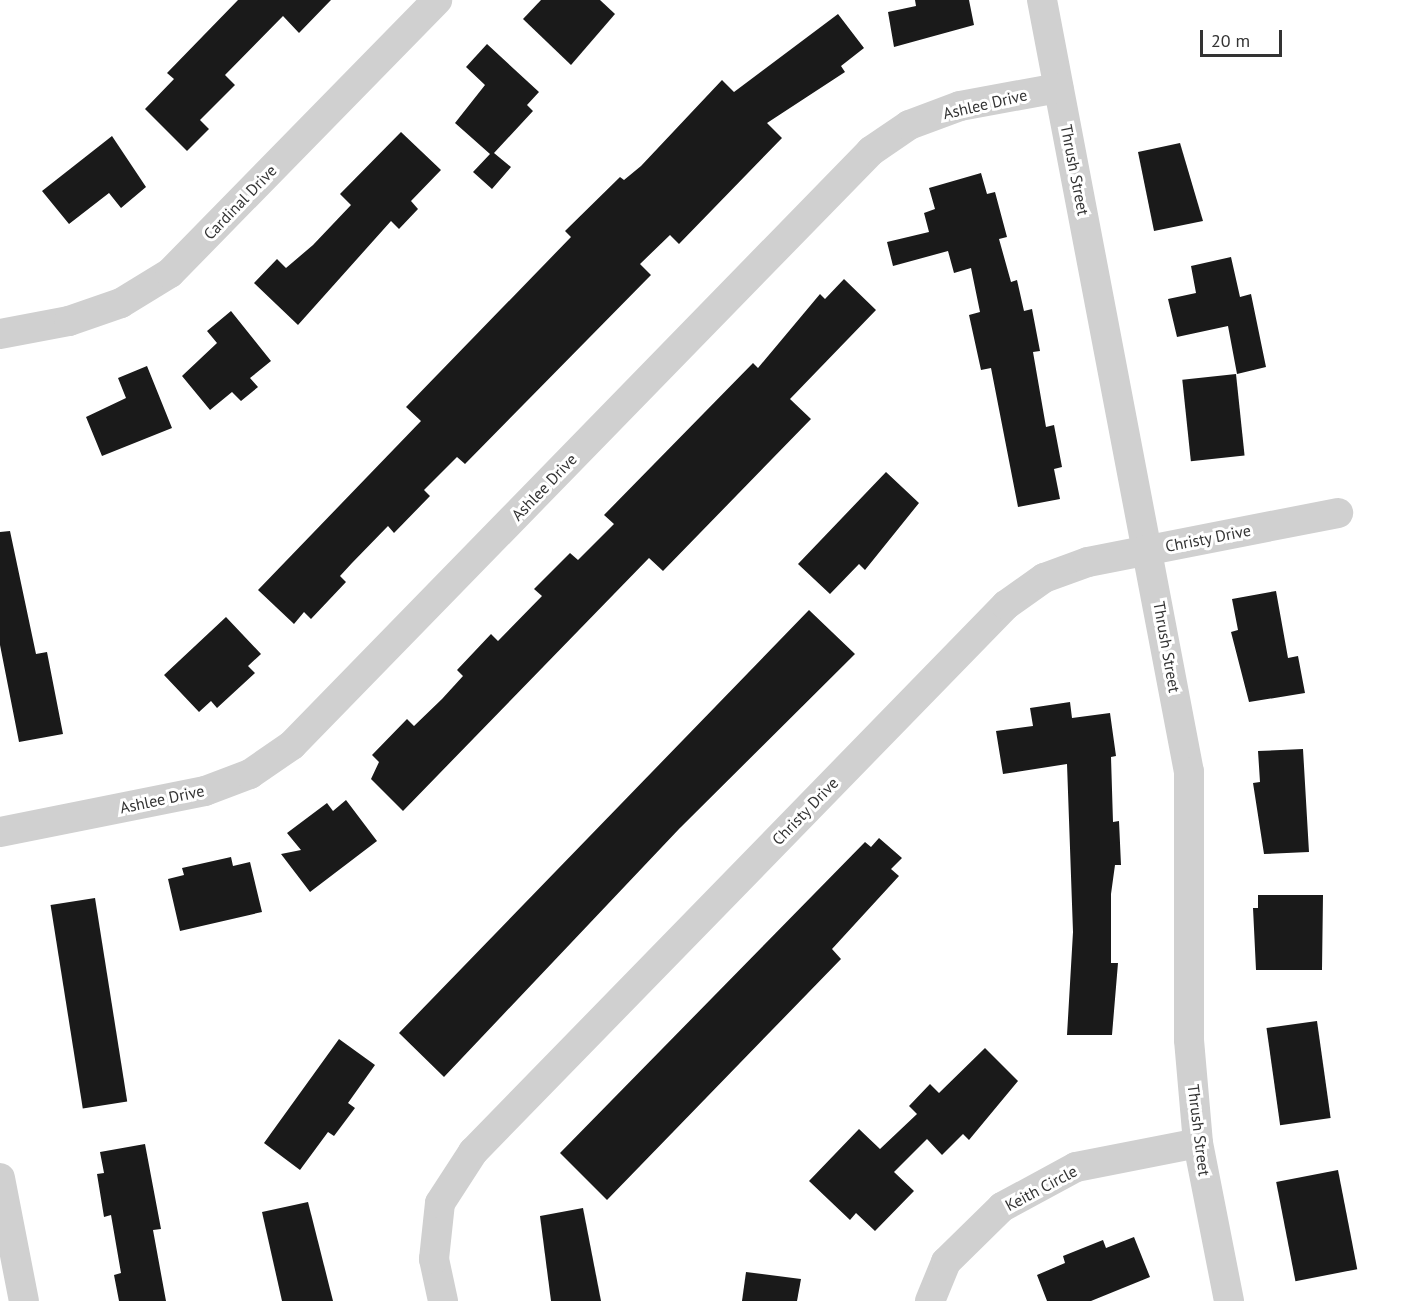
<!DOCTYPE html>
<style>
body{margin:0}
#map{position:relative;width:1413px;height:1301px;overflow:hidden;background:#fff;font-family:"PT Sans",sans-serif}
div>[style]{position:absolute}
.building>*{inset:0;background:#1a1a1a;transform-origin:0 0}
.minor>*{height:30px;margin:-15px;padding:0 15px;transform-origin:15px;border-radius:15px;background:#d0d0d0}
span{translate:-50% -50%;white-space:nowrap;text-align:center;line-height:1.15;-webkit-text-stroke:6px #fff;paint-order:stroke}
.street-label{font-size:16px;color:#333}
.scale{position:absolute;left:1200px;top:30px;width:82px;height:27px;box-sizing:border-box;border:3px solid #333;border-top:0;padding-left:8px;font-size:18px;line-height:21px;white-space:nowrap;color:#333;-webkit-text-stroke:4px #fff;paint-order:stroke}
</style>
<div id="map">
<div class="building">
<i style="clip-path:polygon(238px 0,331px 0,299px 33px,283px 16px,225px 75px,235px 85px,200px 120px,209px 129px,187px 151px,145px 109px,174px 79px,167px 73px)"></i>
<i style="clip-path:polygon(541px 0,600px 0,615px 14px,571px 65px,523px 19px)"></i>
<i style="clip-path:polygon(915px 0,969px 0,974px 25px,894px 47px,888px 12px,916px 6px)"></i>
<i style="clip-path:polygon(838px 14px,864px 48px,841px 66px,845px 72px,767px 123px,782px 138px,679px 244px,670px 235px,640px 264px,651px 275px,465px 464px,457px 457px,424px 490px,430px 496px,394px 533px,388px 526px,352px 563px,340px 576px,346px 582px,311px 619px,304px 612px,294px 624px,258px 590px,421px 421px,406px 407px,571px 237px,565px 231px,620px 177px,624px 180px,641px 166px,722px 80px,734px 92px)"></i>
<i style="clip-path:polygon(487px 44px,539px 92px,527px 105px,533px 111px,494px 153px,511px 167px,492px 189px,473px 172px,490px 154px,455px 123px,485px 85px,466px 67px)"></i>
<i style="clip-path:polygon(401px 132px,441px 170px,411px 201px,418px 209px,399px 229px,391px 221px,298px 325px,254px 283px,277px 259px,286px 268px,313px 245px,351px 205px,340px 194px)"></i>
<i style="clip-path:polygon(112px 136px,146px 187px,121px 208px,109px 193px,69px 224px,42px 191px)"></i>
<i style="clip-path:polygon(1180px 143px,1203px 221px,1154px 231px,1138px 152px)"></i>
<i style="clip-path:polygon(981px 173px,987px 194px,995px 192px,1007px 237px,999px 239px,1011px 282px,1017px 280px,1024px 311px,1032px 309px,1040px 351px,1033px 352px,1046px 427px,1054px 425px,1062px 467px,1054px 469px,1060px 499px,1018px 507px,991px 368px,981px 370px,969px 315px,980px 312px,971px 268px,954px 273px,948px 251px,893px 266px,887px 242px,929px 232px,924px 213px,935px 209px,929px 188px)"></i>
<i style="clip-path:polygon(1231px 257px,1240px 297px,1251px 294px,1266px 367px,1237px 374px,1228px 326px,1177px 337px,1168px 299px,1196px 293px,1191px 266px)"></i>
<i style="clip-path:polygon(844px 279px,876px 310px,790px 399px,811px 419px,663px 571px,649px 558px,403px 811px,371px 779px,379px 762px,372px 755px,407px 719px,414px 726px,442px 699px,463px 676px,457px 670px,491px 634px,498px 641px,542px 596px,534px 589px,570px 553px,578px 560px,614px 524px,604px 515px,753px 363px,758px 368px,820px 294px,825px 299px)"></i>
<i style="clip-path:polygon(231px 311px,271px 361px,250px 378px,258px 387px,241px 401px,232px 392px,210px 410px,182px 376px,217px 343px,207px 331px)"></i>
<i style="clip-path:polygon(147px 366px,172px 428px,102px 456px,86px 417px,126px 398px,118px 378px)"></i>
<i style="left:1236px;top:374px;width:82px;height:54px;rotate:84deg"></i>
<i style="clip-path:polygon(886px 472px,919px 503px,865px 570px,859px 564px,830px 594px,798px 564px)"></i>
<i style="clip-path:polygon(10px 531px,36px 654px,47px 652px,63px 734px,19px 742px,0 645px,0 532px)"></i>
<i style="clip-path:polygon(1276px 591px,1288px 658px,1298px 656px,1305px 693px,1249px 702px,1231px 632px,1238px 630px,1232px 599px)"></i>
<i style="clip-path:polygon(809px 610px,855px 654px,679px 829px,444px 1077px,399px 1033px)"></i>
<i style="clip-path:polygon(226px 617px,261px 654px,248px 666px,255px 673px,217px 708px,211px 701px,199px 712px,164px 675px)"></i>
<i style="clip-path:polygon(1070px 702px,1072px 718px,1110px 713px,1116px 756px,1111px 757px,1113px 822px,1119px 821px,1121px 865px,1115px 865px,1111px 894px,1111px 963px,1118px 963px,1112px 1035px,1067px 1035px,1073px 932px,1067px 764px,1003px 774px,996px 731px,1033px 726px,1030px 708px)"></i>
<i style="clip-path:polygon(1303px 749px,1309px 852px,1264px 854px,1253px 783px,1260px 782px,1258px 751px)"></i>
<i style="clip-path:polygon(346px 800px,377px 841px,310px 892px,281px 854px,301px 850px,287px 833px,327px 803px,333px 811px)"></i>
<i style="clip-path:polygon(879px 838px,902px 858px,891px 869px,899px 876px,832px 949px,841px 959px,607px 1200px,560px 1153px,865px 842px,871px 847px)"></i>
<i style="clip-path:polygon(231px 857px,233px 866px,250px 862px,262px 912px,180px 931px,168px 879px,184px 875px,182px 868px)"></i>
<i style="clip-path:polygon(1258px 895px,1323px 895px,1322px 970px,1256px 970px,1253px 908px,1258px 908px)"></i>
<i style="left:95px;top:898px;width:206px;height:45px;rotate:81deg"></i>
<i style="left:1317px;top:1021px;width:98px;height:51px;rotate:82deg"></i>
<i style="clip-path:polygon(339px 1039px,375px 1065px,348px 1103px,355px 1108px,334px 1136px,328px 1132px,300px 1170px,264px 1143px)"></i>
<i style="clip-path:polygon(985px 1048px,1018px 1081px,969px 1140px,963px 1134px,942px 1155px,927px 1139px,894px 1172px,914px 1191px,875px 1231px,856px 1213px,850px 1220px,809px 1181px,859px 1129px,880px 1149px,917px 1114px,909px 1106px,930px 1084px,939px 1093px)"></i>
<i style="clip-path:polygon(145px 1144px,161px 1229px,153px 1230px,166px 1301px,119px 1301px,114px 1275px,121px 1273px,111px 1215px,104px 1217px,97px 1174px,104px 1173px,100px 1152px)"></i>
<i style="left:1338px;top:1170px;width:101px;height:63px;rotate:79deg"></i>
<i style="clip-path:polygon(308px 1202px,333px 1301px,282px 1301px,262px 1212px)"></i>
<i style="clip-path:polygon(583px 1208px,601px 1301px,551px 1301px,540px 1216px)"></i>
<i style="clip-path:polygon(1134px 1237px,1150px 1277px,1091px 1301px,1047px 1301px,1037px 1275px,1065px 1263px,1063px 1256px,1103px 1240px,1106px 1248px)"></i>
<i style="clip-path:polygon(746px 1272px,801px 1279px,797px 1301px,742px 1301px)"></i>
</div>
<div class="minor">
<i style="left:1042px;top:0;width:786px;rotate:79.22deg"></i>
<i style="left:1189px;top:772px;width:268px;rotate:90deg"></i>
<i style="left:1189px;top:1040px;width:103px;rotate:85deg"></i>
<i style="left:1198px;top:1143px;width:161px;rotate:78.9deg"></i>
<i style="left:0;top:334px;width:70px;rotate:-10.7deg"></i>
<i style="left:69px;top:321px;width:55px;rotate:-19.1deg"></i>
<i style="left:121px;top:303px;width:57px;rotate:-31.5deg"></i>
<i style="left:170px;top:273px;width:382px;rotate:-45.6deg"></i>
<i style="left:0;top:832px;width:209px;rotate:-11.3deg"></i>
<i style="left:205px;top:791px;width:48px;rotate:-20.7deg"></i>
<i style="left:250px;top:774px;width:51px;rotate:-34.6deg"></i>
<i style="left:292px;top:745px;width:830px;rotate:-45.73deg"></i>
<i style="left:871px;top:151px;width:46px;rotate:-34.4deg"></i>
<i style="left:909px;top:125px;width:54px;rotate:-20.4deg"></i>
<i style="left:960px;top:106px;width:100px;rotate:-10.4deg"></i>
<i style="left:0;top:1178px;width:125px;rotate:79deg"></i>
<i style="left:443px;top:1301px;width:43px;rotate:-102.1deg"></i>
<i style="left:434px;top:1259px;width:56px;rotate:-83.9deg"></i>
<i style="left:440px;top:1203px;width:61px;rotate:-57.1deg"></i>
<i style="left:473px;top:1152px;width:764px;rotate:-45.74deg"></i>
<i style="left:1006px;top:605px;width:47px;rotate:-35.4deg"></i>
<i style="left:1044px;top:578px;width:47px;rotate:-20deg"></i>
<i style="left:1088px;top:562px;width:255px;rotate:-11.1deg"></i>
<i style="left:930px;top:1301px;width:42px;rotate:-67.7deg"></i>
<i style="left:946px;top:1262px;width:78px;rotate:-44.5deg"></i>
<i style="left:1002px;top:1207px;width:84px;rotate:-28.4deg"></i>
<i style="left:1076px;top:1167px;width:124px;rotate:-11.1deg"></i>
</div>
<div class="street-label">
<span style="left:985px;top:104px;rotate:-13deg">Ashlee Drive</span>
<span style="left:1075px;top:170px;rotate:79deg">Thrush Street</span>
<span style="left:240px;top:202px;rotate:-46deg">Cardinal Drive</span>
<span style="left:544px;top:487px;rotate:-46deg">Ashlee Drive</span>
<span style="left:1208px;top:538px;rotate:-11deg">Christy Drive</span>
<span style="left:1167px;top:647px;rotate:80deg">Thrush Street</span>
<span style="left:162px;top:799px;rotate:-12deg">Ashlee Drive</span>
<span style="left:805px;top:811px;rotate:-46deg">Christy Drive</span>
<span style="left:1199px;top:1130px;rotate:83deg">Thrush Street</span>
<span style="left:1041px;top:1188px;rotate:-28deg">Keith Circle</span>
</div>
<div class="scale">20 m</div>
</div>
